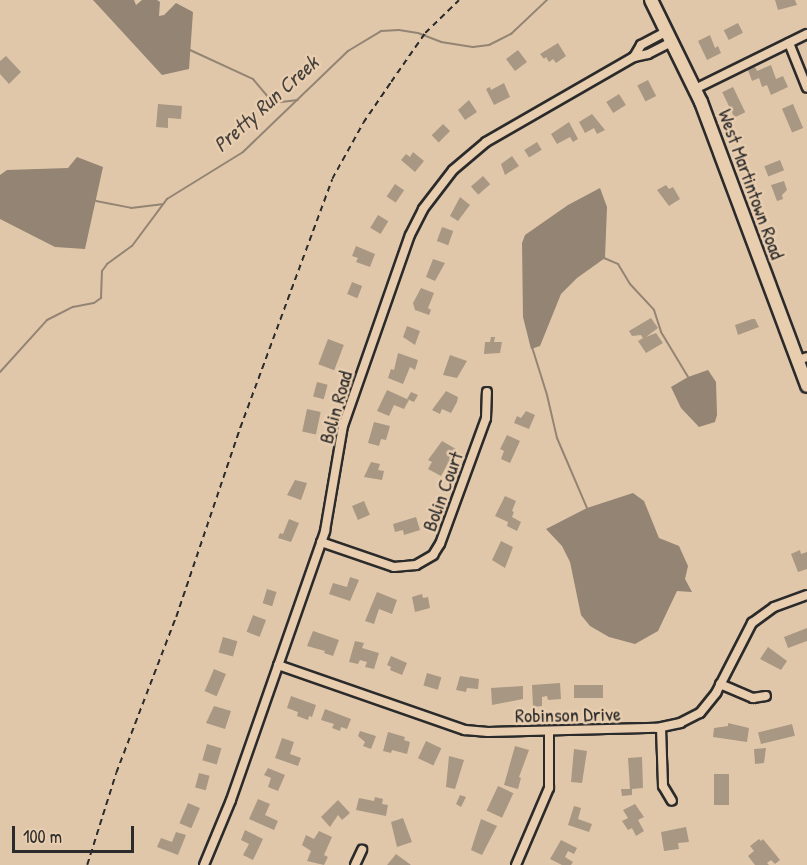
<!DOCTYPE html>
<style>
body{margin:0}
#map{position:relative;width:807px;height:865px;overflow:hidden;background:#e0c7aa;font-family:"Patrick Hand",sans-serif}
div>[style]{position:absolute}
.water>*{inset:0;background:#938474}
.stream>*{height:2px;margin:-1px;padding:0 1px;transform-origin:1px;border-radius:1px;background:#938474}
.building>*{inset:0;background:#a89783;transform-origin:0 0}
.path>*{height:1.5px;margin-top:-0.75px;transform-origin:0;background:repeating-linear-gradient(90deg,#2b2b2b 0 6px,transparent 0 10.5px)}
.roads{filter:drop-shadow(2px 0 #2b2b2b) drop-shadow(-2px 0 #2b2b2b) drop-shadow(0 2px #2b2b2b) drop-shadow(0 -2px #2b2b2b)}
.minor>*{height:8px;margin:-4px;padding:0 4px;transform-origin:4px;border-radius:4px;background:#e8cdaf}
.secondary>*{height:12px;margin:-6px;padding:0 6px;transform-origin:6px;border-radius:6px;background:#e8cdaf}
span{translate:-50% -50%;white-space:nowrap;text-align:center;line-height:1.15;-webkit-text-stroke:5px #e8cdaf;paint-order:stroke}
.street-label{font-size:20px;color:#2b2b2b}
.water-label{font-size:21px;color:#45413d;font-style:italic}
.scale{position:absolute;left:12px;top:826px;width:122px;height:27px;box-sizing:border-box;border:3px solid #2b2b2b;border-top:0;padding-left:8px;font-size:18px;line-height:21px;white-space:nowrap;color:#2b2b2b;-webkit-text-stroke:4px #e8cdaf;paint-order:stroke}
</style>
<div id="map">
<div class="water">
<i style="clip-path:polygon(93px 0,134px 0,136px 5px,142px 0,157px 0,160px 2px,159px 16px,164px 15px,176px 3px,193px 12px,189px 69px,162px 75px)"></i>
<i style="clip-path:polygon(77px 157px,103px 167px,85px 249px,55px 247px,0 219px,0 175px,7px 170px,68px 168px)"></i>
<i style="clip-path:polygon(600px 188px,607px 207px,605px 258px,577px 278px,561px 294px,540px 346px,531px 349px,523px 317px,522px 243px,525px 235px,568px 205px)"></i>
<i style="clip-path:polygon(708px 370px,716px 382px,717px 415px,715px 422px,699px 427px,681px 408px,671px 387px,688px 377px)"></i>
<i style="clip-path:polygon(633px 493px,644px 501px,659px 538px,679px 546px,688px 566px,685px 579px,692px 592px,677px 591px,658px 631px,635px 644px,609px 637px,590px 626px,581px 615px,570px 562px,562px 546px,546px 529px,587px 508px)"></i>
</div>
<div class="stream">
<i style="left:190px;top:50px;width:69px;rotate:24.7deg"></i>
<i style="left:253px;top:79px;width:31px;rotate:50deg"></i>
<i style="left:273px;top:103px;width:25px;rotate:-7deg"></i>
<i style="left:96px;top:201px;width:36px;rotate:11deg"></i>
<i style="left:131px;top:208px;width:31px;rotate:-7deg"></i>
<i style="left:604px;top:258px;width:15px;rotate:23deg"></i>
<i style="left:618px;top:264px;width:23px;rotate:59deg"></i>
<i style="left:630px;top:284px;width:35px;rotate:47deg"></i>
<i style="left:654px;top:310px;width:23px;rotate:72deg"></i>
<i style="left:661px;top:332px;width:52px;rotate:59deg"></i>
<i style="left:532px;top:347px;width:50px;rotate:72.6deg"></i>
<i style="left:547px;top:395px;width:44px;rotate:76.9deg"></i>
<i style="left:557px;top:438px;width:76px;rotate:66.8deg"></i>
<i style="left:0;top:372px;width:70px;rotate:-47.9deg"></i>
<i style="left:47px;top:320px;width:29px;rotate:-27deg"></i>
<i style="left:73px;top:307px;width:21px;rotate:-11deg"></i>
<i style="left:94px;top:303px;width:9px;rotate:-36deg"></i>
<i style="left:101px;top:298px;width:27px;rotate:-88deg"></i>
<i style="left:102px;top:271px;width:9px;rotate:-54deg"></i>
<i style="left:107px;top:264px;width:31px;rotate:-36deg"></i>
<i style="left:132px;top:246px;width:59px;rotate:-53.3deg"></i>
<i style="left:167px;top:199px;width:89px;rotate:-31.7deg"></i>
<i style="left:243px;top:152px;width:146px;rotate:-43.9deg"></i>
<i style="left:348px;top:51px;width:39px;rotate:-31deg"></i>
<i style="left:381px;top:31px;width:18px;rotate:-3deg"></i>
<i style="left:399px;top:30px;width:19px;rotate:9deg"></i>
<i style="left:418px;top:33px;width:25px;rotate:21deg"></i>
<i style="left:441px;top:42px;width:32px;rotate:9deg"></i>
<i style="left:473px;top:47px;width:16px;rotate:-7deg"></i>
<i style="left:489px;top:45px;width:25px;rotate:-27deg"></i>
<i style="left:511px;top:34px;width:50px;rotate:-43.4deg"></i>
</div>
<div class="building">
<i style="clip-path:polygon(775px 0,795px 0,797px 5px,778px 10px)"></i>
<i style="left:738px;top:23px;width:11px;height:16px;rotate:63deg"></i>
<i style="clip-path:polygon(710px 35px,715px 48px,718px 46px,721px 53px,707px 60px,698px 41px)"></i>
<i style="clip-path:polygon(558px 43px,566px 56px,556px 63px,553px 59px,549px 62px,546px 57px,544px 59px,540px 54px)"></i>
<i style="left:518px;top:50px;width:15px;height:15px;rotate:53deg"></i>
<i style="clip-path:polygon(6px 56px,21px 72px,9px 84px,0 74px,0 61px)"></i>
<i style="clip-path:polygon(771px 65px,776px 79px,783px 76px,788px 87px,771px 95px,767px 85px,762px 87px,759px 78px,752px 81px,748px 70px,755px 67px,757px 71px)"></i>
<i style="left:648px;top:80px;width:18px;height:12px;rotate:63deg"></i>
<i style="clip-path:polygon(504px 83px,510px 97px,494px 105px,486px 89px,490px 87px,491px 90px)"></i>
<i style="left:733px;top:87px;width:28px;height:12px;rotate:64deg"></i>
<i style="left:619px;top:94px;width:13px;height:15px;rotate:58deg"></i>
<i style="clip-path:polygon(469px 100px,477px 112px,465px 120px,458px 110px)"></i>
<i style="clip-path:polygon(158px 104px,182px 106px,181px 119px,168px 118px,168px 128px,156px 127px)"></i>
<i style="left:793px;top:104px;width:26px;height:12px;rotate:67deg"></i>
<i style="clip-path:polygon(592px 114px,605px 130px,597px 134px,594px 128px,585px 133px,579px 122px)"></i>
<i style="clip-path:polygon(569px 122px,578px 139px,573px 142px,570px 137px,557px 144px,551px 134px)"></i>
<i style="left:443px;top:124px;width:10px;height:16px;rotate:45deg"></i>
<i style="left:537px;top:142px;width:9px;height:15px;rotate:58deg"></i>
<i style="clip-path:polygon(413px 152px,424px 161px,415px 172px,401px 160px,406px 154px,410px 157px)"></i>
<i style="clip-path:polygon(512px 156px,519px 166px,505px 175px,501px 164px)"></i>
<i style="left:780px;top:160px;width:11px;height:17px;rotate:68deg"></i>
<i style="left:483px;top:176px;width:11px;height:16px;rotate:49deg"></i>
<i style="clip-path:polygon(784px 181px,787px 190px,782px 195px,783px 199px,777px 201px,771px 185px)"></i>
<i style="left:395px;top:184px;width:11px;height:15px;rotate:34deg"></i>
<i style="clip-path:polygon(666px 185px,669px 189px,673px 187px,680px 199px,669px 206px,657px 190px)"></i>
<i style="clip-path:polygon(460px 197px,470px 205px,458px 221px,450px 216px)"></i>
<i style="left:378px;top:215px;width:12px;height:15px;rotate:31deg"></i>
<i style="left:442px;top:227px;width:12px;height:15px;rotate:20deg"></i>
<i style="clip-path:polygon(356px 246px,375px 254px,370px 267px,356px 262px,358px 258px,352px 256px)"></i>
<i style="clip-path:polygon(433px 259px,445px 263px,435px 281px,426px 277px)"></i>
<i style="left:352px;top:282px;width:11px;height:13px;rotate:22deg"></i>
<i style="clip-path:polygon(421px 288px,434px 293px,428px 308px,431px 310px,429px 315px,415px 310px,413px 303px)"></i>
<i style="clip-path:polygon(651px 318px,658px 328px,646px 337px,656px 333px,663px 343px,646px 353px,638px 341px,643px 338px,641px 335px,632px 336px,629px 331px)"></i>
<i style="clip-path:polygon(752px 319px,755px 319px,759px 327px,738px 335px,735px 325px)"></i>
<i style="clip-path:polygon(407px 326px,420px 331px,415px 345px,403px 337px)"></i>
<i style="clip-path:polygon(491px 337px,495px 337px,494px 342px,502px 342px,500px 353px,484px 354px,485px 342px,490px 342px)"></i>
<i style="left:328px;top:339px;width:17px;height:27px;rotate:21deg"></i>
<i style="clip-path:polygon(398px 353px,418px 360px,415px 370px,410px 367px,403px 384px,388px 378px,391px 369px,394px 370px)"></i>
<i style="clip-path:polygon(450px 355px,467px 361px,457px 378px,443px 375px)"></i>
<i style="left:317px;top:382px;width:11px;height:15px;rotate:15deg"></i>
<i style="clip-path:polygon(387px 390px,409px 400px,404px 409px,394px 405px,389px 416px,377px 411px)"></i>
<i style="clip-path:polygon(446px 391px,458px 397px,457px 402px,451px 413px,442px 409px,440px 414px,432px 410px)"></i>
<i style="clip-path:polygon(411px 392px,418px 395px,414px 402px,407px 399px)"></i>
<i style="left:307px;top:409px;width:14px;height:23px;rotate:12deg"></i>
<i style="clip-path:polygon(526px 411px,535px 415px,529px 429px,514px 423px,517px 416px,521px 418px)"></i>
<i style="clip-path:polygon(374px 422px,390px 426px,386px 440px,381px 439px,379px 446px,368px 443px)"></i>
<i style="clip-path:polygon(507px 435px,520px 441px,510px 463px,501px 459px,504px 451px,500px 449px)"></i>
<i style="clip-path:polygon(442px 441px,456px 449px,441px 476px,428px 469px,432px 462px,428px 460px)"></i>
<i style="clip-path:polygon(371px 462px,380px 464px,378px 470px,384px 471px,382px 480px,364px 477px)"></i>
<i style="clip-path:polygon(295px 480px,307px 483px,301px 500px,287px 495px)"></i>
<i style="clip-path:polygon(505px 496px,516px 501px,512px 511px,514px 512px,512px 517px,521px 522px,517px 531px,507px 526px,508px 522px,495px 516px)"></i>
<i style="left:364px;top:501px;width:15px;height:13px;rotate:67deg"></i>
<i style="clip-path:polygon(416px 517px,420px 530px,404px 535px,403px 530px,395px 532px,393px 524px)"></i>
<i style="clip-path:polygon(289px 519px,299px 523px,291px 542px,278px 538px,280px 533px,283px 534px)"></i>
<i style="clip-path:polygon(501px 541px,513px 547px,505px 568px,492px 560px)"></i>
<i style="clip-path:polygon(800px 550px,801px 554px,807px 552px,807px 569px,798px 572px,791px 554px)"></i>
<i style="clip-path:polygon(350px 577px,359px 580px,350px 601px,329px 594px,333px 583px,347px 587px)"></i>
<i style="left:267px;top:589px;width:10px;height:15px;rotate:17deg"></i>
<i style="clip-path:polygon(377px 592px,397px 600px,392px 614px,379px 609px,374px 624px,365px 621px)"></i>
<i style="clip-path:polygon(422px 594px,423px 598px,428px 597px,430px 608px,415px 612px,412px 597px)"></i>
<i style="left:253px;top:615px;width:14px;height:18px;rotate:21deg"></i>
<i style="clip-path:polygon(807px 628px,807px 641px,788px 648px,784px 637px)"></i>
<i style="clip-path:polygon(313px 631px,339px 640px,333px 656px,324px 653px,325px 651px,307px 646px)"></i>
<i style="left:223px;top:637px;width:15px;height:16px;rotate:16deg"></i>
<i style="clip-path:polygon(355px 641px,364px 643px,362px 648px,379px 653px,374px 669px,365px 667px,367px 662px,360px 660px,358px 664px,349px 662px)"></i>
<i style="clip-path:polygon(768px 647px,787px 661px,781px 670px,760px 659px)"></i>
<i style="clip-path:polygon(391px 656px,407px 663px,402px 675px,390px 670px,391px 667px,387px 665px)"></i>
<i style="left:214px;top:669px;width:13px;height:24px;rotate:23deg"></i>
<i style="left:427px;top:673px;width:15px;height:13px;rotate:16deg"></i>
<i style="clip-path:polygon(460px 676px,479px 679px,478px 689px,467px 688px,466px 692px,456px 690px)"></i>
<i style="clip-path:polygon(560px 683px,561px 699px,548px 700px,547px 696px,542px 697px,542px 706px,533px 707px,532px 685px)"></i>
<i style="left:603px;top:685px;width:13px;height:29px;rotate:90deg"></i>
<i style="clip-path:polygon(523px 686px,523px 699px,492px 705px,491px 688px)"></i>
<i style="clip-path:polygon(291px 696px,316px 705px,312px 717px,309px 716px,308px 720px,297px 716px,298px 712px,287px 708px)"></i>
<i style="clip-path:polygon(214px 706px,231px 711px,225px 729px,206px 723px)"></i>
<i style="clip-path:polygon(325px 709px,351px 719px,347px 729px,341px 727px,340px 731px,332px 728px,334px 724px,321px 720px)"></i>
<i style="clip-path:polygon(728px 723px,749px 728px,747px 742px,713px 737px,714px 728px,728px 726px)"></i>
<i style="left:792px;top:724px;width:12px;height:35px;rotate:76deg"></i>
<i style="clip-path:polygon(360px 731px,376px 736px,371px 749px,363px 746px,365px 742px,358px 736px)"></i>
<i style="clip-path:polygon(388px 732px,405px 737px,404px 740px,410px 742px,407px 754px,392px 750px,391px 753px,383px 751px)"></i>
<i style="clip-path:polygon(282px 738px,294px 742px,290px 754px,301px 758px,298px 766px,275px 758px)"></i>
<i style="left:426px;top:741px;width:17px;height:19px;rotate:25deg"></i>
<i style="left:207px;top:744px;width:15px;height:17px;rotate:16deg"></i>
<i style="clip-path:polygon(515px 746px,529px 750px,519px 777px,521px 778px,518px 789px,504px 785px)"></i>
<i style="clip-path:polygon(766px 748px,764px 763px,755px 764px,754px 749px)"></i>
<i style="clip-path:polygon(574px 749px,587px 751px,582px 783px,571px 782px)"></i>
<i style="clip-path:polygon(449px 756px,464px 760px,455px 789px,446px 787px)"></i>
<i style="clip-path:polygon(642px 757px,643px 788px,632px 789px,632px 795px,622px 796px,621px 789px,630px 789px,628px 758px)"></i>
<i style="clip-path:polygon(268px 768px,285px 775px,278px 791px,268px 787px,271px 778px,264px 775px)"></i>
<i style="left:199px;top:773px;width:11px;height:15px;rotate:15deg"></i>
<i style="left:714px;top:774px;width:15px;height:31px"></i>
<i style="left:498px;top:786px;width:17px;height:27px;rotate:25deg"></i>
<i style="clip-path:polygon(460px 795px,466px 797px,461px 807px,456px 804px)"></i>
<i style="clip-path:polygon(375px 797px,383px 799px,382px 804px,388px 805px,386px 816px,356px 810px,359px 798px,374px 801px)"></i>
<i style="clip-path:polygon(258px 799px,270px 804px,265px 815px,278px 821px,274px 830px,249px 819px)"></i>
<i style="clip-path:polygon(338px 800px,350px 813px,342px 820px,338px 815px,330px 827px,321px 817px)"></i>
<i style="left:188px;top:803px;width:13px;height:22px;rotate:23deg"></i>
<i style="clip-path:polygon(635px 804px,644px 817px,638px 820px,644px 831px,636px 836px,632px 828px,628px 830px,622px 821px,628px 818px,623px 810px)"></i>
<i style="clip-path:polygon(574px 806px,581px 808px,578px 819px,592px 824px,589px 832px,568px 825px)"></i>
<i style="clip-path:polygon(403px 818px,412px 842px,397px 847px,391px 822px)"></i>
<i style="clip-path:polygon(481px 819px,497px 826px,482px 855px,471px 850px)"></i>
<i style="clip-path:polygon(686px 827px,689px 842px,678px 843px,679px 849px,664px 851px,661px 832px)"></i>
<i style="clip-path:polygon(245px 830px,263px 839px,253px 860px,243px 855px,249px 844px,241px 840px)"></i>
<i style="clip-path:polygon(319px 831px,332px 837px,324px 855px,328px 857px,324px 865px,307px 861px,311px 851px,302px 845px,306px 835px,314px 839px)"></i>
<i style="clip-path:polygon(176px 832px,186px 835px,178px 855px,157px 847px,161px 838px,172px 842px)"></i>
<i style="clip-path:polygon(759px 839px,761px 841px,763px 839px,780px 860px,775px 864px,771px 860px,767px 863px,769px 865px,755px 865px,748px 856px,754px 851px,750px 846px)"></i>
<i style="clip-path:polygon(561px 840px,577px 848px,574px 854px,568px 851px,565px 857px,573px 862px,571px 865px,562px 865px,550px 859px)"></i>
<i style="clip-path:polygon(396px 854px,411px 865px,387px 865px)"></i>
</div>
<div class="path">
<i style="left:87px;top:865px;width:96px;rotate:-72.5deg"></i>
<i style="left:116px;top:773px;width:167px;rotate:-69deg"></i>
<i style="left:176px;top:617px;width:200px;rotate:-71.3deg"></i>
<i style="left:240px;top:428px;width:265px;rotate:-69.7deg"></i>
<i style="left:332px;top:179px;width:64px;rotate:-61deg"></i>
<i style="left:363px;top:123px;width:50px;rotate:-55.7deg"></i>
<i style="left:391px;top:82px;width:60px;rotate:-55.2deg"></i>
<i style="left:425px;top:33px;width:47px;rotate:-44.1deg"></i>
</div>
<div class="roads">
<div class="minor">
<i style="left:789px;top:43px;width:48px;rotate:68.2deg"></i>
<i style="left:634px;top:57px;width:14px;rotate:-60deg"></i>
<i style="left:641px;top:45px;width:30px;rotate:-28deg"></i>
<i style="left:695px;top:89px;width:125px;rotate:-26.2deg"></i>
<i style="left:798px;top:360px;width:9px;rotate:-18deg"></i>
<i style="left:321px;top:542px;width:77px;rotate:18.9deg"></i>
<i style="left:394px;top:567px;width:22px;rotate:-5deg"></i>
<i style="left:416px;top:565px;width:20px;rotate:-30deg"></i>
<i style="left:433px;top:555px;width:13px;rotate:-58deg"></i>
<i style="left:440px;top:544px;width:134px;rotate:-69.9deg"></i>
<i style="left:486px;top:418px;width:26px;rotate:-88deg"></i>
<i style="left:278px;top:665px;width:198px;rotate:19.2deg"></i>
<i style="left:465px;top:730px;width:23px;rotate:5deg"></i>
<i style="left:488px;top:732px;width:169px;rotate:-1.4deg"></i>
<i style="left:657px;top:728px;width:24px;rotate:-12deg"></i>
<i style="left:680px;top:723px;width:22px;rotate:-27deg"></i>
<i style="left:700px;top:713px;width:26px;rotate:-51deg"></i>
<i style="left:716px;top:693px;width:79px;rotate:-62.8deg"></i>
<i style="left:752px;top:623px;width:27px;rotate:-36deg"></i>
<i style="left:774px;top:607px;width:35px;rotate:-20deg"></i>
<i style="left:720px;top:684px;width:36px;rotate:23deg"></i>
<i style="left:753px;top:698px;width:13px;rotate:-9deg"></i>
<i style="left:661px;top:728px;width:58px;rotate:88deg"></i>
<i style="left:663px;top:786px;width:17px;rotate:59deg"></i>
<i style="left:204px;top:865px;width:70px;rotate:-67.4deg"></i>
<i style="left:231px;top:800px;width:285px;rotate:-70.7deg"></i>
<i style="left:325px;top:531px;width:107px;rotate:-80.3deg"></i>
<i style="left:343px;top:426px;width:202px;rotate:-70.7deg"></i>
<i style="left:410px;top:235px;width:29px;rotate:-63deg"></i>
<i style="left:423px;top:209px;width:49px;rotate:-52.4deg"></i>
<i style="left:453px;top:170px;width:43px;rotate:-40.3deg"></i>
<i style="left:486px;top:142px;width:171px;rotate:-29.9deg"></i>
<i style="left:634px;top:57px;width:14px;rotate:-12deg"></i>
<i style="left:648px;top:54px;width:28px;rotate:-27deg"></i>
<i style="left:355px;top:865px;width:17px;rotate:-65deg"></i>
<i style="left:516px;top:865px;width:84px;rotate:-66.8deg"></i>
<i style="left:549px;top:788px;width:57px;rotate:-90deg"></i>
</div>
<div class="secondary">
<i style="left:651px;top:0;width:114px;rotate:63.9deg"></i>
<i style="left:701px;top:102px;width:303px;rotate:69.5deg"></i>
</div>
</div>
<div class="street-label">
<span style="left:752px;top:184px;rotate:70deg">West Martintown Road</span>
<span style="left:335px;top:407px;rotate:-74deg">Bolin Road</span>
<span style="left:442px;top:491px;rotate:-70deg">Bolin Court</span>
<span style="left:568px;top:714px;rotate:-1deg">Robinson Drive</span>
</div>
<div class="water-label">
<span style="left:266px;top:104px;rotate:-42deg">Pretty Run Creek</span>
</div>
<div class="scale">100 m</div>
</div>
